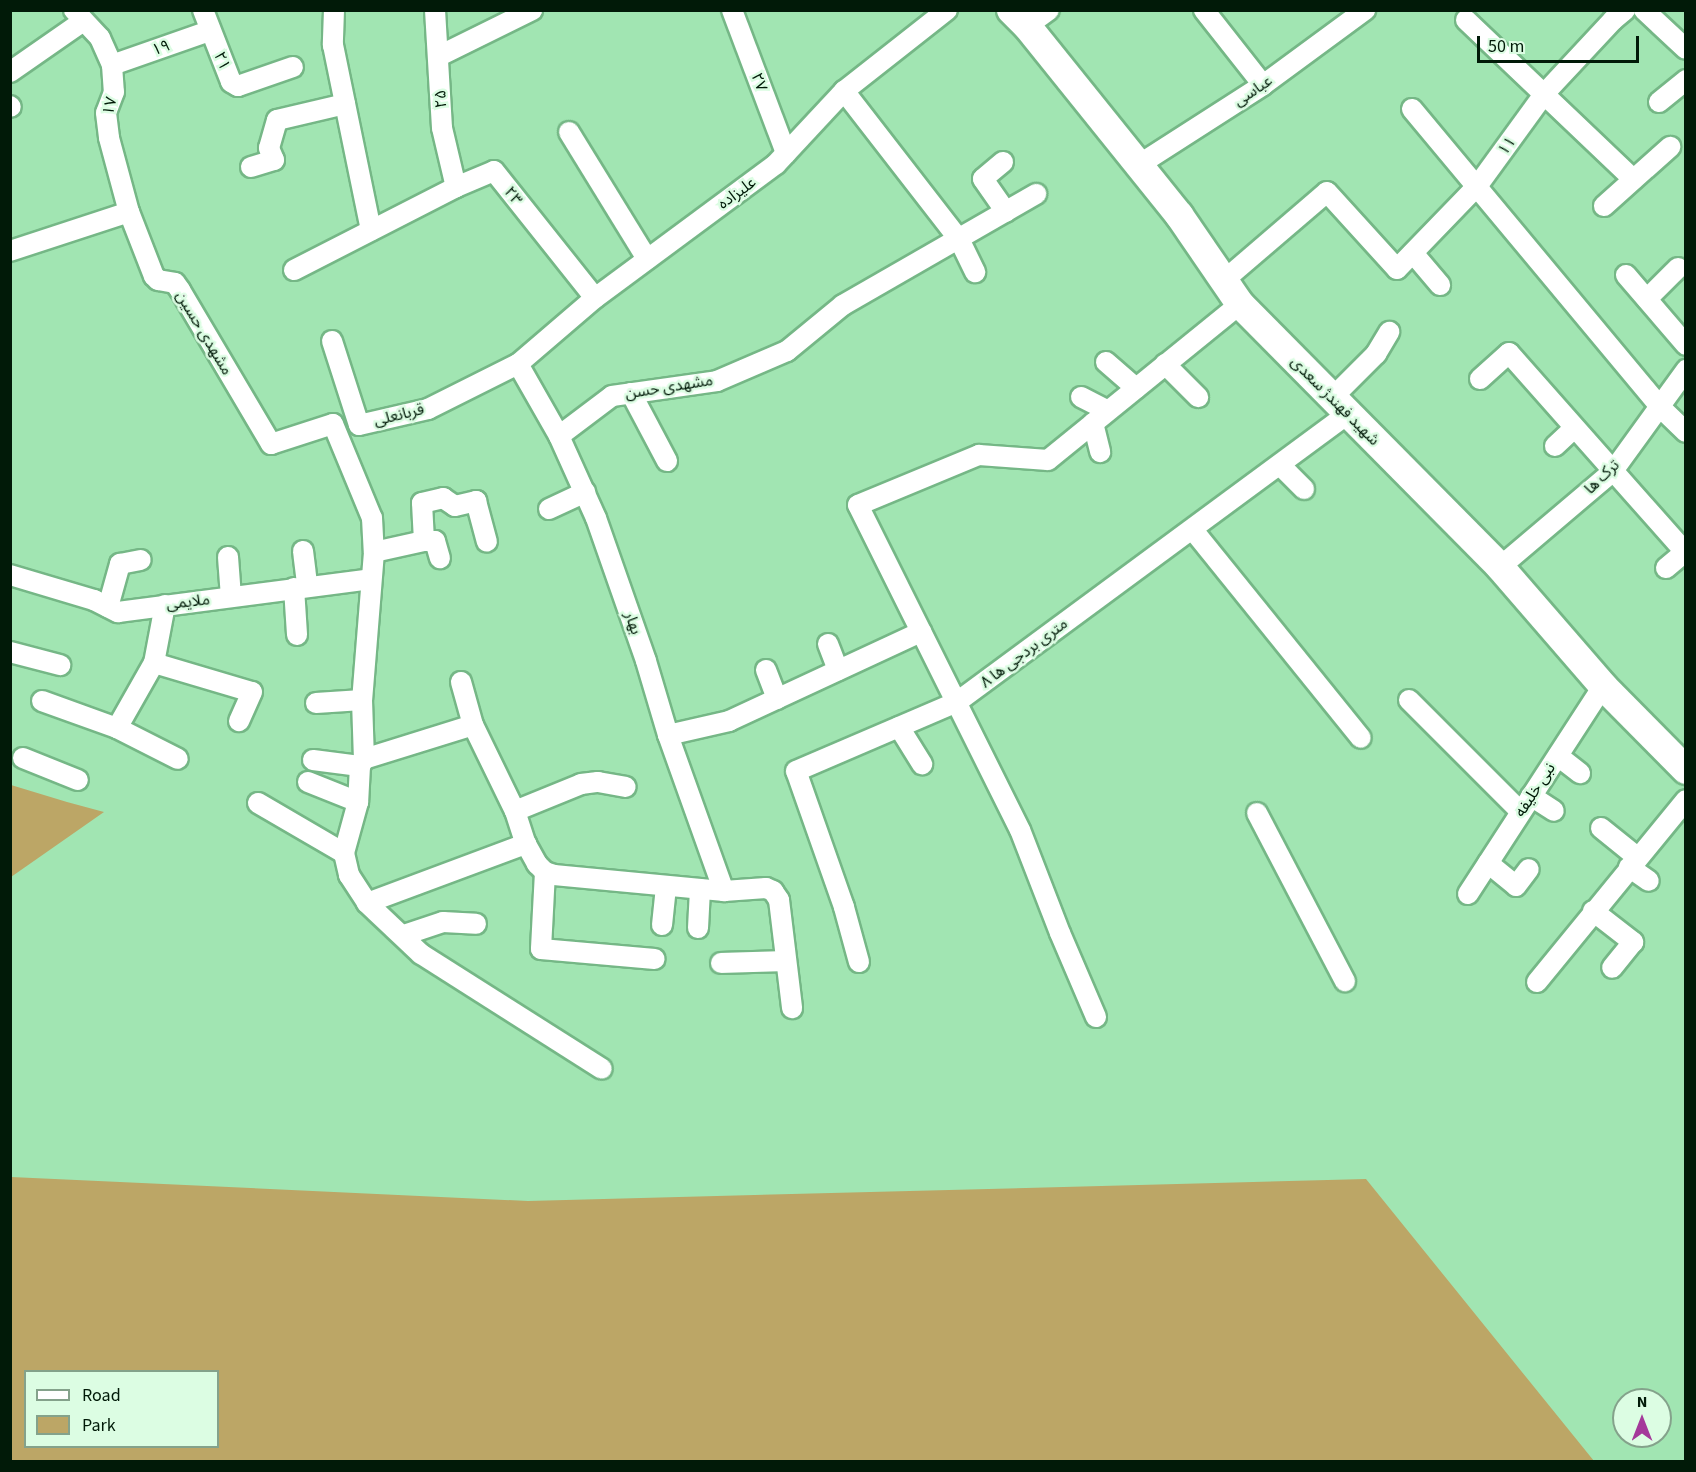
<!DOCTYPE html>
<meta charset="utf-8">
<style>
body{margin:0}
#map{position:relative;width:1696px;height:1472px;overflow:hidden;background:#a1e5b2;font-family:"Source Sans 3","Noto Sans Arabic",sans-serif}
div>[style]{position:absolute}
.green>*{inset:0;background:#bca666}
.roads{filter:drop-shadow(2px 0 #75b786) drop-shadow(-2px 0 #75b786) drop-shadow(0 2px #75b786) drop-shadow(0 -2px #75b786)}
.street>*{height:20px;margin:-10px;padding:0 10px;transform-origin:10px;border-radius:10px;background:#fff}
.secondary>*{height:28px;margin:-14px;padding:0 14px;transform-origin:14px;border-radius:14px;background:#fff}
span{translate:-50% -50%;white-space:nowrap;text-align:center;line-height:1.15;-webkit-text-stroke:5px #dcfde3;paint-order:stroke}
.street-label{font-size:16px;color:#011a08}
.frame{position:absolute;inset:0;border:12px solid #011a08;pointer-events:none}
.legend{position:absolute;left:24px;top:1370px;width:195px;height:78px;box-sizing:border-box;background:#dcfde3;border:2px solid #84a28b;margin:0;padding:8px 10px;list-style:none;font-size:18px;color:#011a08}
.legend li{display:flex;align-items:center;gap:12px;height:30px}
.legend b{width:30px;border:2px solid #84a28b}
.north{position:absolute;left:1612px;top:1388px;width:60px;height:60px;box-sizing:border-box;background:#dcfde3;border:2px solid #84a28b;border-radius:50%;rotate:0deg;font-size:16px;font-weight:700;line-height:24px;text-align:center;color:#011a08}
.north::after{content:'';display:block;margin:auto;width:21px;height:27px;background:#a4399a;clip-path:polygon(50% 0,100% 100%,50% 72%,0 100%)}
.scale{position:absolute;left:1477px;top:36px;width:162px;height:27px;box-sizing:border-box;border:3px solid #011a08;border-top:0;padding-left:8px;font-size:18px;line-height:21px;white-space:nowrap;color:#011a08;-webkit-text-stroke:4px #dcfde3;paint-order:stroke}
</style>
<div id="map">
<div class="green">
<i style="clip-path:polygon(11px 785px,67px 802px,104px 812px,11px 877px)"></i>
<i style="clip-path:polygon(evenodd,11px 1177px,528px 1201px,1366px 1179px,1594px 1461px,11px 1461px,11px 1177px,26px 1372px,218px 1372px,218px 1446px,26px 1446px,26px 1372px)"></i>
</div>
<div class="roads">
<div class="street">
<i style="left:74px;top:10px;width:38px;rotate:47deg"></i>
<i style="left:100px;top:38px;width:30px;rotate:66deg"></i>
<i style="left:112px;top:65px;width:27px;rotate:86deg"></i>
<i style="left:114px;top:92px;width:22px;rotate:111deg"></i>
<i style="left:106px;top:113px;width:25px;rotate:83deg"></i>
<i style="left:109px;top:138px;width:77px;rotate:74.9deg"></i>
<i style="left:129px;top:212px;width:69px;rotate:68.7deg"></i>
<i style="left:154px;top:276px;width:6px;rotate:45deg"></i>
<i style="left:158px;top:280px;width:17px;rotate:10deg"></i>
<i style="left:175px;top:283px;width:9px;rotate:54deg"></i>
<i style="left:180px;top:290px;width:179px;rotate:59.4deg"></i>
<i style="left:271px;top:444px;width:65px;rotate:-17.9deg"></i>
<i style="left:333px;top:424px;width:102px;rotate:67.5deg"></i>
<i style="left:372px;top:518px;width:34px;rotate:87deg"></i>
<i style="left:374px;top:552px;width:148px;rotate:94.6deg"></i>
<i style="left:362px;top:700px;width:59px;rotate:88.1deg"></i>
<i style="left:364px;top:759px;width:8px;rotate:120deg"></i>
<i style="left:360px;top:766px;width:36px;rotate:93deg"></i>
<i style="left:358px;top:802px;width:53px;rotate:105.4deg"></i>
<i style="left:344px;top:853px;width:23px;rotate:77deg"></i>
<i style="left:349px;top:875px;width:33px;rotate:57deg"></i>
<i style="left:367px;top:903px;width:74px;rotate:43.4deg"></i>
<i style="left:421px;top:954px;width:214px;rotate:32.4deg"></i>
<i style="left:203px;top:10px;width:77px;rotate:68.7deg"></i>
<i style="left:231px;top:82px;width:8px;rotate:30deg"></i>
<i style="left:238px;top:86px;width:58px;rotate:-19.1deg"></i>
<i style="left:334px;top:10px;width:35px;rotate:92deg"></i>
<i style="left:333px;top:45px;width:189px;rotate:78.4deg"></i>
<i style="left:435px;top:10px;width:118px;rotate:86.6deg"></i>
<i style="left:442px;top:128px;width:61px;rotate:76.7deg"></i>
<i style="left:732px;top:10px;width:153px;rotate:69.3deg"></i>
<i style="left:1204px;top:10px;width:95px;rotate:51.8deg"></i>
<i style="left:1644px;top:10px;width:57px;rotate:42.9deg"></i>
<i style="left:1466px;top:20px;width:231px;rotate:43.6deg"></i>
<i style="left:1027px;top:26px;width:27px;rotate:-36deg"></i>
<i style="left:439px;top:56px;width:104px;rotate:-26.3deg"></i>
<i style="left:112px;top:65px;width:103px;rotate:-19.3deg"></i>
<i style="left:10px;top:72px;width:88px;rotate:-34.8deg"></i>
<i style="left:844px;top:91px;width:187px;rotate:52.2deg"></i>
<i style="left:959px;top:239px;width:37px;rotate:64deg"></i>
<i style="left:1659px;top:102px;width:35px;rotate:-39deg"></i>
<i style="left:10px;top:106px;width:1px;rotate:45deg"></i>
<i style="left:1412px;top:109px;width:388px;rotate:50.2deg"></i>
<i style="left:1660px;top:407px;width:36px;rotate:44deg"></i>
<i style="left:569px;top:132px;width:149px;rotate:58.4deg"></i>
<i style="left:1003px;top:162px;width:26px;rotate:140deg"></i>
<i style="left:983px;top:179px;width:40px;rotate:55.1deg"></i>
<i style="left:1137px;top:166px;width:150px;rotate:-32.7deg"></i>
<i style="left:1263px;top:85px;width:127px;rotate:-36.3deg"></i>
<i style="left:251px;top:167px;width:24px;rotate:-17deg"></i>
<i style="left:274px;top:160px;width:13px;rotate:-113deg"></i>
<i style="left:269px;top:148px;width:29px;rotate:-74deg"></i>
<i style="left:277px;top:120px;width:70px;rotate:-13.2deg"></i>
<i style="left:1604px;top:206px;width:89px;rotate:-41.8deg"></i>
<i style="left:10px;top:251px;width:125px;rotate:-18.1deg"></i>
<i style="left:1413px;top:253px;width:42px;rotate:49.8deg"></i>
<i style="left:294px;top:270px;width:182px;rotate:-27.1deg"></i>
<i style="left:456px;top:187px;width:41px;rotate:-22.8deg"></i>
<i style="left:494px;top:171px;width:162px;rotate:51.5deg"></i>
<i style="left:1626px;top:275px;width:92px;rotate:49.4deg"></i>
<i style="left:1222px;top:282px;width:138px;rotate:-40.6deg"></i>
<i style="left:1327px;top:192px;width:104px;rotate:47.7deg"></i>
<i style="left:1397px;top:269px;width:117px;rotate:-46deg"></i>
<i style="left:1478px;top:185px;width:112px;rotate:-54deg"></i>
<i style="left:1544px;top:94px;width:101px;rotate:-47deg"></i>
<i style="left:1613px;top:20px;width:16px;rotate:-40deg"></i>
<i style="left:1647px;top:299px;width:44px;rotate:-45deg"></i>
<i style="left:332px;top:341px;width:88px;rotate:72.2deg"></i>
<i style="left:359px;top:425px;width:71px;rotate:-13.1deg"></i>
<i style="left:428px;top:409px;width:101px;rotate:-26.6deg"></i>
<i style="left:518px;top:364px;width:101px;rotate:-40.6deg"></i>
<i style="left:595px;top:298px;width:225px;rotate:-36.5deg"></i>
<i style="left:776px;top:164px;width:100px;rotate:-47deg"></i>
<i style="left:844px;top:91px;width:131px;rotate:-38.2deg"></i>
<i style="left:1106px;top:362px;width:40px;rotate:41deg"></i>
<i style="left:518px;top:364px;width:83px;rotate:60.3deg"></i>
<i style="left:559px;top:436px;width:90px;rotate:65.7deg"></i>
<i style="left:596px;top:518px;width:151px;rotate:70.7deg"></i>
<i style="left:646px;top:661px;width:77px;rotate:73.4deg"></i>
<i style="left:668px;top:735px;width:166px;rotate:70.3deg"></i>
<i style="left:1165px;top:364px;width:47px;rotate:45deg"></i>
<i style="left:1480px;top:379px;width:39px;rotate:-42deg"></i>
<i style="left:1509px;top:353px;width:267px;rotate:48.5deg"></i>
<i style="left:631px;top:393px;width:77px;rotate:62.1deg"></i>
<i style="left:1081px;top:397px;width:30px;rotate:27deg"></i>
<i style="left:1331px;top:399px;width:64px;rotate:-45deg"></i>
<i style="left:1376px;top:354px;width:26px;rotate:-59deg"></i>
<i style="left:1093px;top:423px;width:30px;rotate:76deg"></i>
<i style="left:559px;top:436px;width:66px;rotate:-37deg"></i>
<i style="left:612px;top:396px;width:106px;rotate:-8.1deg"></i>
<i style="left:717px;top:381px;width:76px;rotate:-23.2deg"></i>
<i style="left:787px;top:351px;width:72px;rotate:-39.4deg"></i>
<i style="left:843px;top:305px;width:223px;rotate:-29.9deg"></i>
<i style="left:1555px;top:446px;width:26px;rotate:-43deg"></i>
<i style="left:1280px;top:465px;width:34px;rotate:45deg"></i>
<i style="left:549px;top:509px;width:40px;rotate:-25deg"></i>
<i style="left:1193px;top:530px;width:267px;rotate:51.1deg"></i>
<i style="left:424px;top:541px;width:11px"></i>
<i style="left:435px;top:541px;width:18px;rotate:74deg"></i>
<i style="left:303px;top:551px;width:35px;rotate:83deg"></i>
<i style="left:374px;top:552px;width:51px;rotate:-12.4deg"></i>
<i style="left:424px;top:541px;width:38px;rotate:-93deg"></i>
<i style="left:422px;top:503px;width:22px;rotate:-13deg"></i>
<i style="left:443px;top:498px;width:14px;rotate:34deg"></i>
<i style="left:455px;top:506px;width:22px;rotate:-13deg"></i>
<i style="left:476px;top:501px;width:42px;rotate:75deg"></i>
<i style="left:228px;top:557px;width:40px;rotate:85.7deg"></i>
<i style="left:1500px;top:567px;width:148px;rotate:-40.3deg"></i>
<i style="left:1613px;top:471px;width:125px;rotate:-54.1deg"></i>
<i style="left:1666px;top:568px;width:25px;rotate:-40deg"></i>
<i style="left:10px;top:575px;width:88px;rotate:16.6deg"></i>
<i style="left:94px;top:600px;width:27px;rotate:27deg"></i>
<i style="left:118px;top:612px;width:255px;rotate:-7.4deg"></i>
<i style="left:294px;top:588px;width:47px;rotate:86.3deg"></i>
<i style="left:108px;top:607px;width:45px;rotate:-74.4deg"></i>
<i style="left:120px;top:564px;width:21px;rotate:-11deg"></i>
<i style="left:828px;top:644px;width:28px;rotate:69deg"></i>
<i style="left:10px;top:652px;width:52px;rotate:14.6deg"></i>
<i style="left:154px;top:663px;width:102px;rotate:16.5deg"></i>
<i style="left:252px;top:692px;width:32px;rotate:114deg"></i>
<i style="left:766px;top:670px;width:31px;rotate:69deg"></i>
<i style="left:461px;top:682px;width:45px;rotate:74.4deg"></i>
<i style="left:473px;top:725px;width:96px;rotate:64deg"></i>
<i style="left:515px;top:811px;width:35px;rotate:72deg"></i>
<i style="left:1409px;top:700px;width:158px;rotate:45deg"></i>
<i style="left:42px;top:701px;width:80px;rotate:19.8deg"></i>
<i style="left:117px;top:728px;width:68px;rotate:26.9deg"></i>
<i style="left:316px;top:703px;width:46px;rotate:-3.7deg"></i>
<i style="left:899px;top:727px;width:44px;rotate:58.1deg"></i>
<i style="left:117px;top:728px;width:75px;rotate:-60.4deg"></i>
<i style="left:154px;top:663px;width:59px;rotate:-79.3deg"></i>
<i style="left:668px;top:735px;width:63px;rotate:-12.9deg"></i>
<i style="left:729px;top:721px;width:212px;rotate:-24.9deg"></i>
<i style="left:1558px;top:756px;width:28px;rotate:38deg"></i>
<i style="left:23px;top:758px;width:59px;rotate:21.8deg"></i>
<i style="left:364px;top:759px;width:114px;rotate:-17.3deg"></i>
<i style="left:313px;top:760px;width:47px;rotate:7.3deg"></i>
<i style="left:308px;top:782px;width:54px;rotate:21.8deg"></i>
<i style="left:1531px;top:796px;width:27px;rotate:33deg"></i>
<i style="left:258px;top:803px;width:99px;rotate:30.2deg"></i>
<i style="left:515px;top:811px;width:71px;rotate:-22.2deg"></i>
<i style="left:581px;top:784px;width:17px;rotate:-7deg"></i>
<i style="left:598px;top:782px;width:28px;rotate:10deg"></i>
<i style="left:1257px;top:813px;width:190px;rotate:62.4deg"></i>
<i style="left:1601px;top:828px;width:46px;rotate:38.9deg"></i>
<i style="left:1488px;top:863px;width:36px;rotate:39deg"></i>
<i style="left:1516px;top:886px;width:21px;rotate:-53deg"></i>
<i style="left:1629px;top:867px;width:24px;rotate:35deg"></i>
<i style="left:545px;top:872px;width:77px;rotate:93deg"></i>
<i style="left:541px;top:949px;width:114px;rotate:5deg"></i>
<i style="left:1468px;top:894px;width:248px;rotate:-57deg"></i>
<i style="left:367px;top:903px;width:170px;rotate:-20.4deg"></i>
<i style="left:526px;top:844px;width:23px;rotate:61deg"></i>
<i style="left:537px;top:864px;width:11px;rotate:45deg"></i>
<i style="left:545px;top:872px;width:9px;rotate:18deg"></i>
<i style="left:554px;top:875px;width:171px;rotate:5.4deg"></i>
<i style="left:724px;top:891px;width:42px;rotate:-4.1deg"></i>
<i style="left:766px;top:888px;width:8px;rotate:23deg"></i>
<i style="left:773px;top:891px;width:11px;rotate:56deg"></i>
<i style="left:779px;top:900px;width:109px;rotate:83.1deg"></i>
<i style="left:1593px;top:911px;width:51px;rotate:37.8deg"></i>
<i style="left:1633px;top:942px;width:33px;rotate:129deg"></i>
<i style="left:662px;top:925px;width:39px;rotate:-84deg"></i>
<i style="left:698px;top:928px;width:39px;rotate:-87deg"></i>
<i style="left:404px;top:935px;width:41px;rotate:-18.4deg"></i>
<i style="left:443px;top:922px;width:33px;rotate:3deg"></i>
<i style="left:859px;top:962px;width:57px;rotate:-105.3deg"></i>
<i style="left:844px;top:907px;width:144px;rotate:-109.4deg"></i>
<i style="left:796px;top:771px;width:175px;rotate:-23.2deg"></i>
<i style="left:957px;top:702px;width:486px;rotate:-36.4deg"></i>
<i style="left:721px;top:963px;width:64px;rotate:-1.8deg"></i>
<i style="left:1537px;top:982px;width:235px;rotate:-50.7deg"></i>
<i style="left:1096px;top:1017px;width:91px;rotate:-113.2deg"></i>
<i style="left:1060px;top:933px;width:110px;rotate:-111.2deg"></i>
<i style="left:1020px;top:830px;width:363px;rotate:-116.5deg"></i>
<i style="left:858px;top:505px;width:131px;rotate:-22.5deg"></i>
<i style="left:979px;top:455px;width:69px;rotate:4.1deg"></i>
<i style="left:1048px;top:460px;width:247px;rotate:-39.1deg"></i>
</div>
<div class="secondary">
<i style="left:1011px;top:10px;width:23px;rotate:45deg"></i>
<i style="left:1027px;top:26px;width:243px;rotate:51.2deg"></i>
<i style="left:1179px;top:215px;width:108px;rotate:55.6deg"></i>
<i style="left:1240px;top:304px;width:370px;rotate:45.3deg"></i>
<i style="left:1500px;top:567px;width:157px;rotate:49.1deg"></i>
<i style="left:1603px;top:686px;width:118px;rotate:45.3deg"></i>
</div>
</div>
<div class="street-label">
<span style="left:161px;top:48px;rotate:-19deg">۱۹</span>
<span style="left:222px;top:61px;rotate:67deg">۲۱</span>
<span style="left:759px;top:82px;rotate:69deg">۲۷</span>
<span style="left:1253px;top:91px;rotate:-34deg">عباسی</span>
<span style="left:441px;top:99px;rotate:-93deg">۲۵</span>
<span style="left:110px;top:106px;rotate:-78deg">۱۷</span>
<span style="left:1507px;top:146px;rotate:-54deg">۱۱</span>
<span style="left:737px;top:193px;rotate:-36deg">علیزاده</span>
<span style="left:513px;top:196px;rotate:51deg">۲۳</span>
<span style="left:204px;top:333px;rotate:59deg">مشهدی حسین</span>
<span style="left:669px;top:387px;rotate:-9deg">مشهدی حسن</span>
<span style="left:1335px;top:401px;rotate:45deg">شهید فهندژ سعدی</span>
<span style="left:399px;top:415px;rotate:-14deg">قربانعلی</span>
<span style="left:1602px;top:477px;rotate:-44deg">ترک ها</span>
<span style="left:188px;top:602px;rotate:-7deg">ملایمی</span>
<span style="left:633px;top:623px;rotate:71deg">بهار</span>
<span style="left:1024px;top:653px;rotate:-37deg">۸ متری بردجی ها</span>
<span style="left:1535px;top:790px;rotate:-57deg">نبی خلیفه</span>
</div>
<div class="frame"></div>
<ul class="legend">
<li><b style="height:8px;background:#fff"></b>Road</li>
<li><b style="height:16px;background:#bca666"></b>Park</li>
</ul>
<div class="north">N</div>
<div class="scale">50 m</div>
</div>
